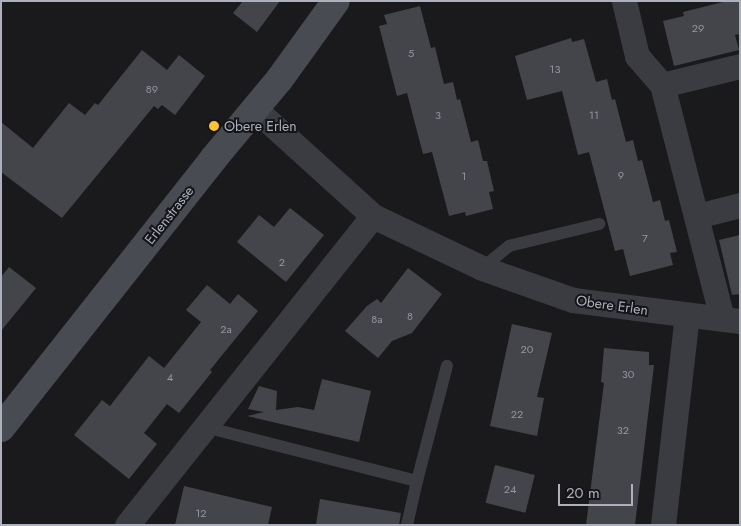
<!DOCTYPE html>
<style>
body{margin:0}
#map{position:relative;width:741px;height:526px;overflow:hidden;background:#1a1a1d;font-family:Jost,sans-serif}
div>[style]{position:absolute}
.building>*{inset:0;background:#44454a;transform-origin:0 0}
.lane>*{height:12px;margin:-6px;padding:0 6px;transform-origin:6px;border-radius:6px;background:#3b3c42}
.street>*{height:25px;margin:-12.5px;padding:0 12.5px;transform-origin:12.5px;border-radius:12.5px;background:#3b3c42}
.secondary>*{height:28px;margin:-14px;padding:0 14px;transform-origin:14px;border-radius:14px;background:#494b53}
.dots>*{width:14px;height:14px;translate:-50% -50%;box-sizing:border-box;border:2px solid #151518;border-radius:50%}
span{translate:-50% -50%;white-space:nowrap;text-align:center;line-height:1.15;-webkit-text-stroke:4px #151518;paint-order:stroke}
.number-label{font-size:11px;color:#9296a0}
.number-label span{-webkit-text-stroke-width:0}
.poi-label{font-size:14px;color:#acb1bd}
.left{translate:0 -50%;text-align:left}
.street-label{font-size:14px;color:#acb1bd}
.frame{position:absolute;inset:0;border:2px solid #acb1bd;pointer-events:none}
.scale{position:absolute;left:558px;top:484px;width:75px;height:22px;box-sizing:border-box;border:2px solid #acb1bd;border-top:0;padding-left:6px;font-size:15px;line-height:18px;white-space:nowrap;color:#acb1bd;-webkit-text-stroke:4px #151518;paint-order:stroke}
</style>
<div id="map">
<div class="building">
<i style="clip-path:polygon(243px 1px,280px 1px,257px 32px,233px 13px)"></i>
<i style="clip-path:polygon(727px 1px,740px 1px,740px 34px,735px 35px,739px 50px,674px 66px,663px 21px,684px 16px,683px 12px)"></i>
<i style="clip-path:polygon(420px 6px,431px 48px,435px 47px,444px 84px,453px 82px,457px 100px,460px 99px,471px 142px,478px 140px,483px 161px,487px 161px,494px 191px,489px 192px,493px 209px,466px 216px,465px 212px,449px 216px,432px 152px,423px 154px,407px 93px,397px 96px,379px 26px,387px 24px,384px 15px)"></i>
<i style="clip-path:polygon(571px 38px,572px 42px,584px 39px,596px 82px,607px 79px,612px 100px,615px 99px,626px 142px,633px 140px,638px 161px,642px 160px,653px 202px,660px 200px,665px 221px,669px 220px,677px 252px,670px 253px,673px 265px,630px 276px,623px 249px,615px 251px,589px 152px,578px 155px,562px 91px,527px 100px,515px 56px)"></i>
<i style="clip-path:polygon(142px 50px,167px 70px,179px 55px,205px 76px,175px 115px,162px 105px,158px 109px,154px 106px,62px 218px,1px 172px,1px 122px,33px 148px,69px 103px,85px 115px,95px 103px,98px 105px)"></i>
<i style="clip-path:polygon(290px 208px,324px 235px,286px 282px,237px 242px,259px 215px,274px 227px)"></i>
<i style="clip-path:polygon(740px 235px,740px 294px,732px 295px,719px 240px)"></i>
<i style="clip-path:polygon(9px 267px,36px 288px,1px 331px,1px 277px)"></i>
<i style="clip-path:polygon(408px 268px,442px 294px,412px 333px,392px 341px,378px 358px,345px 331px,367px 306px,377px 299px,381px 303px)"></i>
<i style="clip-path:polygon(207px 285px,230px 304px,238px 294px,258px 311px,210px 370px,212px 372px,179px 413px,167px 404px,144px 433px,157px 444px,129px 479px,74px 435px,102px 400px,110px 406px,149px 356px,164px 368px,201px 322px,186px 310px)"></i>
<i style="clip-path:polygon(512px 324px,552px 333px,537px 397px,544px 398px,537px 436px,490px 426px)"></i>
<i style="clip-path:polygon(604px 348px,649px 352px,649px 365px,654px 365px,635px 525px,586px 525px,604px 383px,601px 382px)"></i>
<i style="clip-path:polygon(322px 379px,371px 391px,359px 442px,247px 416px,264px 412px,248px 409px,259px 386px,277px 391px,276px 410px,298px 407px,314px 410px)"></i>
<i style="left:495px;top:465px;width:41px;height:39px;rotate:14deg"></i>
<i style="clip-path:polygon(184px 486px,272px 507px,268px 525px,175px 525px)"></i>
<i style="clip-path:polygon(320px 499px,401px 513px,399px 525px,316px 525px)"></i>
</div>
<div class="lane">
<i style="left:482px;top:268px;width:35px;rotate:-39deg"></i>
<i style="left:509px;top:246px;width:93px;rotate:-13.7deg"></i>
<i style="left:205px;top:427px;width:219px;rotate:14.3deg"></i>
<i style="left:417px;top:481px;width:45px;rotate:102.8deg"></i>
<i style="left:417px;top:481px;width:119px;rotate:-75.4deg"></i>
</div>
<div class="street">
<i style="left:624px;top:1px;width:57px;rotate:76.7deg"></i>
<i style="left:637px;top:56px;width:38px;rotate:49deg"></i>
<i style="left:255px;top:109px;width:159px;rotate:42.2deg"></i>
<i style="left:373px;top:216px;width:121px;rotate:25.5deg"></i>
<i style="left:482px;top:268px;width:96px;rotate:19.4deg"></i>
<i style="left:573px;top:300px;width:168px;rotate:7.2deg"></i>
<i style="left:697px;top:216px;width:44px;rotate:-14.3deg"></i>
<i style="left:722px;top:318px;width:241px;rotate:-104.4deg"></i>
<i style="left:662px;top:85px;width:80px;rotate:-13.7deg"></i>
<i style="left:127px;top:525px;width:395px;rotate:-51.5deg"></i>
<i style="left:663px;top:525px;width:211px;rotate:-83.5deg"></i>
</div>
<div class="secondary">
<i style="left:1px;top:428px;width:344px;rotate:-51.7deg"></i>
<i style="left:214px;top:158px;width:102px;rotate:-50.2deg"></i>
<i style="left:279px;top:80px;width:97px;rotate:-54.2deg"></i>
</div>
<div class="dots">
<i style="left:214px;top:126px;background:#ffc230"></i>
</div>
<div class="number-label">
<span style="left:698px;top:28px">29</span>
<span style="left:411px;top:53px">5</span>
<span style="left:555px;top:69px">13</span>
<span style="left:152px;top:89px">89</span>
<span style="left:438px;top:115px">3</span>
<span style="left:594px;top:115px">11</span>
<span style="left:621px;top:175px">9</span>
<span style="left:464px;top:176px">1</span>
<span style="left:645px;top:238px">7</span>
<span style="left:282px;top:262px">2</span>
<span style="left:410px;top:316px">8</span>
<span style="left:377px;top:319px">8a</span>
<span style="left:226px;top:329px">2a</span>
<span style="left:527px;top:349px">20</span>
<span style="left:628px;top:374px">30</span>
<span style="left:170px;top:377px">4</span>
<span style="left:517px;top:414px">22</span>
<span style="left:623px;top:430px">32</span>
<span style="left:510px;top:489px">24</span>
<span style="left:201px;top:513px">12</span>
</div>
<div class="poi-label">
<span class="left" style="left:224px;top:126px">Obere Erlen</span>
</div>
<div class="street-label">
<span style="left:169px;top:215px;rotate:-52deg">Erlenstrasse</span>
<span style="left:612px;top:305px;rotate:8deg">Obere Erlen</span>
</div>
<div class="frame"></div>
<div class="scale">20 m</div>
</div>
